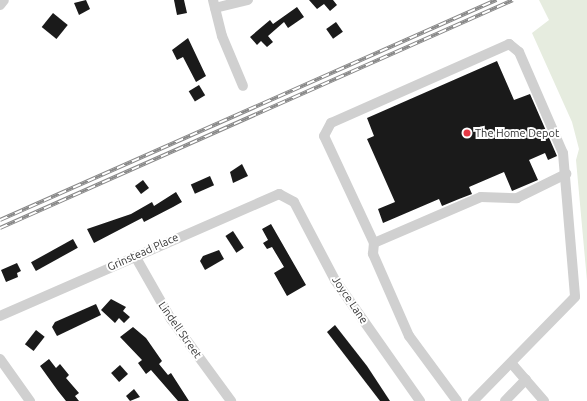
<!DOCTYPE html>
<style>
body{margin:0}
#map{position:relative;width:587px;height:401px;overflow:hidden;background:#fff;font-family:Ubuntu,sans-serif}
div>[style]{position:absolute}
.green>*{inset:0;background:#e6ecdf}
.building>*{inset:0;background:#1a1a1a;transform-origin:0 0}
.minor>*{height:10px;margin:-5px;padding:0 5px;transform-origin:5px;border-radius:5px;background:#d0d0d0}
.rail>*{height:4px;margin-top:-2px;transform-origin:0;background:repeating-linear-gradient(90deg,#fff 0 8px,#888 0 16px);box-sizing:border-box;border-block:1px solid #888}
.dots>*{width:11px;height:11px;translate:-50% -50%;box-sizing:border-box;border:2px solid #fff;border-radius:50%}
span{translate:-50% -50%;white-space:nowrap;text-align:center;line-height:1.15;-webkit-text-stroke:4px #fff;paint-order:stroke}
.poi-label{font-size:11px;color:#333}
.left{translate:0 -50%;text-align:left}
.street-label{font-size:11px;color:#333}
</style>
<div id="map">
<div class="green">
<i style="clip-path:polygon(539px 0,587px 0,587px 281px,576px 160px,579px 149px,572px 122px,532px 33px,549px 20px)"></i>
</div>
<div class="building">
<i style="clip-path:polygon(86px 0,90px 9px,79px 15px,74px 3px)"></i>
<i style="clip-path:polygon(174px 0,184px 0,187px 13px,177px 15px)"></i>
<i style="clip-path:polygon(309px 0,333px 0,337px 5px,330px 11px,324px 4px,317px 9px)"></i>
<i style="clip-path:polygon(297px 7px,304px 17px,288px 28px,284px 22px,268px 36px,273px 42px,267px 47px,261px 41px,257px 45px,250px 37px,270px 20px,273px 24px)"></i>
<i style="left:53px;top:13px;width:19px;height:18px;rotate:39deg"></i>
<i style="left:336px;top:22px;width:12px;height:12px;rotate:55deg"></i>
<i style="clip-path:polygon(188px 38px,206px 76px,196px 82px,183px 57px,177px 60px,172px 50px)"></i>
<i style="clip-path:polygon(497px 61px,514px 100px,530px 94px,557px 156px,548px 160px,545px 153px,529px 160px,538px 180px,512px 191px,504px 172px,469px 187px,472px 194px,459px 199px,442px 206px,439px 199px,383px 223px,378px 209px,395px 202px,367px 139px,374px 136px,367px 118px)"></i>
<i style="left:199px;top:85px;width:12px;height:12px;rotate:59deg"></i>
<i style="clip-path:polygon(242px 164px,248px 176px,233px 183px,230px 172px)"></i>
<i style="left:210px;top:176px;width:10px;height:21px;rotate:66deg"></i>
<i style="left:143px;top:180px;width:10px;height:10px;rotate:53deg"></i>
<i style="clip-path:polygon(176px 192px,182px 202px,173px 207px,144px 222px,142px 218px,94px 243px,87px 229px,131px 214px,152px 202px,154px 206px)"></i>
<i style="clip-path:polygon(271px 224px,306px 285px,287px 296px,274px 273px,284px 267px,272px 247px,267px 249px,263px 243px,268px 240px,262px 229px)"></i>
<i style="left:233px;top:231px;width:20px;height:9px;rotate:57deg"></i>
<i style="left:73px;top:239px;width:10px;height:48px;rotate:61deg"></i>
<i style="clip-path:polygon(219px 250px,224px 259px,205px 270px,200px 261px,203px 256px)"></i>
<i style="clip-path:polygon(17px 263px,21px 271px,17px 273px,18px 277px,6px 282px,1px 270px)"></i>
<i style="clip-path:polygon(111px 299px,126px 307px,123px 311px,130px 317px,124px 323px,119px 318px,115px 323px,101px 310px)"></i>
<i style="clip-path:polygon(96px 304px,101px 315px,57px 336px,52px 327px,55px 322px)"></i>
<i style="clip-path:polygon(335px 325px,367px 366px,390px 401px,380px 401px,327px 332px)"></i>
<i style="clip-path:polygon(133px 327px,146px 338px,162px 361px,159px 364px,168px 375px,171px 373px,189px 401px,178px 401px,151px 370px,146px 374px,138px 363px,142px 360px,120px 337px)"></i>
<i style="left:36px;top:330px;width:11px;height:18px;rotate:38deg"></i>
<i style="clip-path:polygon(49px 359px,56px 368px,60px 364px,69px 375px,66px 378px,79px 393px,75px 396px,79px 401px,66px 401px,58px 391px,40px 366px)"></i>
<i style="left:120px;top:365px;width:12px;height:12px;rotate:48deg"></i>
<i style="clip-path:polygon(134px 389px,140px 397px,130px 401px,126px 396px)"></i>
</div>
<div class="minor">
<i style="left:213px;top:0;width:37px;rotate:76deg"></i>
<i style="left:222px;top:36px;width:54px;rotate:67.2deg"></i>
<i style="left:0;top:5px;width:6px;rotate:-51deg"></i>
<i style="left:215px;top:8px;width:34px;rotate:-14deg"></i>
<i style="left:374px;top:243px;width:116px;rotate:-23.3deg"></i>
<i style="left:481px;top:197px;width:36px;rotate:2deg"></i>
<i style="left:517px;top:198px;width:55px;rotate:-26.1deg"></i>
<i style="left:135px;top:256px;width:73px;rotate:60.3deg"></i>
<i style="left:171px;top:319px;width:102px;rotate:53.8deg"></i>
<i style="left:0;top:316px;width:305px;rotate:-23.6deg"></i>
<i style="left:279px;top:194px;width:17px;rotate:28deg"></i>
<i style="left:294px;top:202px;width:88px;rotate:62.3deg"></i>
<i style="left:335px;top:280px;width:148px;rotate:54.9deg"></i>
<i style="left:0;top:359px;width:52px;rotate:54.5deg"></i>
<i style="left:512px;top:364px;width:49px;rotate:49.1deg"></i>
<i style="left:457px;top:401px;width:81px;rotate:-126.4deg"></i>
<i style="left:409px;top:336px;width:90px;rotate:-113.7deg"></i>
<i style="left:373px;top:254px;width:11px;rotate:-85deg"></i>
<i style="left:374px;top:243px;width:118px;rotate:-115deg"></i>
<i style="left:324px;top:136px;width:15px;rotate:-62deg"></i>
<i style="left:331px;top:123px;width:195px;rotate:-23.9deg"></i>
<i style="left:509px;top:44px;width:13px;rotate:39deg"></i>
<i style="left:519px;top:52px;width:110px;rotate:66.5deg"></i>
<i style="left:563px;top:153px;width:144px;rotate:85.2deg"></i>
<i style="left:575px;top:297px;width:146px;rotate:134.4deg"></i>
<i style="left:505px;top:401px;width:30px;rotate:-46deg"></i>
</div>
<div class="rail">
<i style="left:0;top:220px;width:543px;rotate:-23.92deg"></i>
<i style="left:0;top:228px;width:561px;rotate:-23.96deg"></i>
</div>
<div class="dots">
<i style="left:467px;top:133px;background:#e63946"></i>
</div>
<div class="poi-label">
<span class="left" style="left:475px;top:133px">The Home Depot</span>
</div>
<div class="street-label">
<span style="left:143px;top:252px;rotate:-24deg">Grinstead Place</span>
<span style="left:350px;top:300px;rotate:56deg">Joyce Lane</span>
<span style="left:180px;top:330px;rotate:55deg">Lindell Street</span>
</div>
</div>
